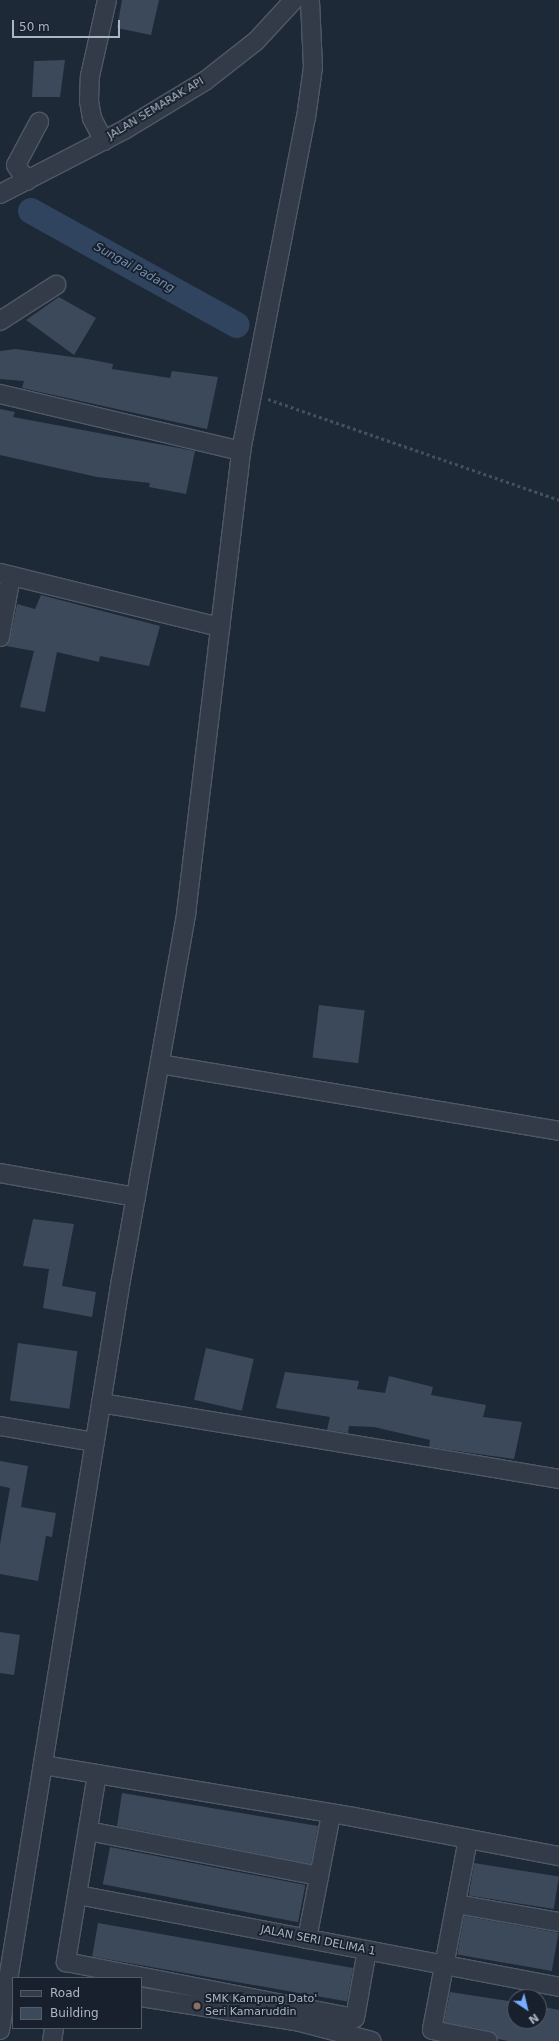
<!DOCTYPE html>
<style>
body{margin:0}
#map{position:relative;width:559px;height:2041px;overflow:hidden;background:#1e2937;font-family:"DejaVu Sans",sans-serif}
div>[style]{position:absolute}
.river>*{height:26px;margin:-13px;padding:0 13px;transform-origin:13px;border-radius:13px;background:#30445f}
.building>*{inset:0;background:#3c495a;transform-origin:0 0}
.path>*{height:2.5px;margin-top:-1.25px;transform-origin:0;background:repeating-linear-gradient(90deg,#3d5356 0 3px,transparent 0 6px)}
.roads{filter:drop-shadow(1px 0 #4f5866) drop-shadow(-1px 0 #4f5866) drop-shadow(0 1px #4f5866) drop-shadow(0 -1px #4f5866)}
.minor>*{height:18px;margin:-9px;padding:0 9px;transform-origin:9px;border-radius:9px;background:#323b47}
.dots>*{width:11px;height:11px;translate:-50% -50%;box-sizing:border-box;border:2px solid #17202c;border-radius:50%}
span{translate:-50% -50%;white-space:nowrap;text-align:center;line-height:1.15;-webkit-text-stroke:3.5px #17202c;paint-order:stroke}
.street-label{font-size:11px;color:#abb5c5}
.poi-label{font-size:11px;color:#abb5c5}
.left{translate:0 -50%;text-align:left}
.water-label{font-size:12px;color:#728daf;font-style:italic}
.legend{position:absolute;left:12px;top:1977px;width:130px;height:52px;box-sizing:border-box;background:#17202c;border:1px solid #525c69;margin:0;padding:5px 7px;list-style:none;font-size:12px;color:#abb5c5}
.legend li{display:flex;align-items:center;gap:8px;height:20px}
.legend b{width:20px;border:1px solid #525c69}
.north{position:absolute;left:507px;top:1989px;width:40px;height:40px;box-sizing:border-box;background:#17202c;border:1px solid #525c69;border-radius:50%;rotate:145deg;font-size:11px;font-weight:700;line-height:16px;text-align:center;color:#abb5c5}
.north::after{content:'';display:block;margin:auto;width:14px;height:18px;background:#77adfe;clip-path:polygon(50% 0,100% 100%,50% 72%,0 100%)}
.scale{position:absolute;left:12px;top:20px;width:108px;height:18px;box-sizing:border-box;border:2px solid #abb5c5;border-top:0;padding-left:5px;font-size:12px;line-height:14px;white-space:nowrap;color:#abb5c5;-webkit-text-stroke:3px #17202c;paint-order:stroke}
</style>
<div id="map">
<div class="river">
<i style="left:31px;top:211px;width:235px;rotate:29deg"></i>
</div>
<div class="building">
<i style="clip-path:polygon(122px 0,159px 0,151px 35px,117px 28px)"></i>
<i style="clip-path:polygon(65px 60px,60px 97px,32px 97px,34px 61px)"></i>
<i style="clip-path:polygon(59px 297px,96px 318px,74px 355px,26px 320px)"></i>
<i style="clip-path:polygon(16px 349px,79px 358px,77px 357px,113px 364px,112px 369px,170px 378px,172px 371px,218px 377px,207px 429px,22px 388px,24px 381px,0 379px,0 351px)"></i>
<i style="clip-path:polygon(0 409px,15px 412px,13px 417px,195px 451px,186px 494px,149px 487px,150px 483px,97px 477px,0 455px)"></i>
<i style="clip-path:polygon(41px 595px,160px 626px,149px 666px,100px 656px,99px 662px,57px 652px,45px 712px,20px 707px,34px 651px,6px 646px,10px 639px,17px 604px,35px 609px)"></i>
<i style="left:319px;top:1005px;width:46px;height:53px;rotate:7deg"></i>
<i style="clip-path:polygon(33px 1219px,74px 1224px,62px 1286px,96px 1292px,92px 1317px,43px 1308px,49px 1269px,23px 1266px)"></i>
<i style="left:18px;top:1343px;width:60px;height:58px;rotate:8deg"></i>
<i style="left:206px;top:1348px;width:49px;height:53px;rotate:13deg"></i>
<i style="clip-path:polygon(285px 1372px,359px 1381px,357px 1389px,385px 1393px,389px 1376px,433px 1387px,431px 1395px,486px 1405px,483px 1417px,522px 1422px,514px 1459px,429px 1447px,430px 1440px,374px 1427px,349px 1426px,348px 1433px,327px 1430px,330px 1417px,276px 1408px)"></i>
<i style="clip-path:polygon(0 1461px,28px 1466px,21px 1507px,56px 1513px,52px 1537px,46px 1536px,38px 1581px,0 1574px,0 1544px,10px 1488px,0 1486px)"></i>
<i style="clip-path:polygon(0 1632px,20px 1635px,14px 1675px,0 1673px)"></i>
<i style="clip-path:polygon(122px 1793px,318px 1826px,311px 1864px,117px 1826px)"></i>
<i style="left:110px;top:1847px;width:199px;height:38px;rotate:11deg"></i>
<i style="left:474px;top:1863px;width:86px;height:33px;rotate:9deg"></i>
<i style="left:464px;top:1916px;width:96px;height:39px;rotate:10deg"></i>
<i style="left:98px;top:1923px;width:259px;height:34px;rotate:10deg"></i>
<i style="clip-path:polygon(450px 1992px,515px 2002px,515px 2021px,539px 2021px,539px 2006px,559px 2010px,559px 2041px,508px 2041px,498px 2039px,490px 2031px,444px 2022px)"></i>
</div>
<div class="path">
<i style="left:268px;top:399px;width:308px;rotate:19.1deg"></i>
</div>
<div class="roads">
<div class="minor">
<i style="left:104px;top:141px;width:26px;rotate:-118deg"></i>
<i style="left:92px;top:118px;width:17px;rotate:-100deg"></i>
<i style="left:89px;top:101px;width:25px;rotate:-88deg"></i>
<i style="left:90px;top:76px;width:78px;rotate:-77.4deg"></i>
<i style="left:27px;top:181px;width:19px;rotate:-125deg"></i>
<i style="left:16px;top:165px;width:49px;rotate:-61.9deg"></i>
<i style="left:0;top:194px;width:140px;rotate:-27.3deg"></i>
<i style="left:124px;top:130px;width:95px;rotate:-31.2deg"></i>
<i style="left:205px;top:81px;width:65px;rotate:-38.1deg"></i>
<i style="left:256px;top:41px;width:56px;rotate:-47.2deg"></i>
<i style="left:0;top:321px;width:67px;rotate:-32.7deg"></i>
<i style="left:0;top:394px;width:248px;rotate:13.3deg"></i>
<i style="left:0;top:573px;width:227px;rotate:13.8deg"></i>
<i style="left:0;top:637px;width:62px;rotate:-79.8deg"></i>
<i style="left:160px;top:1064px;width:405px;rotate:9.5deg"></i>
<i style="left:0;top:1173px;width:138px;rotate:10deg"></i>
<i style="left:101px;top:1403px;width:464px;rotate:9.4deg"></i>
<i style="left:0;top:1426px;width:96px;rotate:9.6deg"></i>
<i style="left:44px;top:1765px;width:314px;rotate:9.5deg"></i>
<i style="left:354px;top:1817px;width:209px;rotate:10.8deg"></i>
<i style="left:97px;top:1774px;width:191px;rotate:99.4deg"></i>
<i style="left:66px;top:1962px;width:294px;rotate:11deg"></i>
<i style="left:355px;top:2018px;width:69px;rotate:-80deg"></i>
<i style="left:88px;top:1831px;width:235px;rotate:11deg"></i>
<i style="left:468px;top:1839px;width:194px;rotate:100.7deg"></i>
<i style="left:432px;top:2030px;width:57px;rotate:11.1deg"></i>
<i style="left:78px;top:1895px;width:490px;rotate:10.8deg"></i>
<i style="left:456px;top:1904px;width:105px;rotate:9.9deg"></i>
<i style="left:307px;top:1939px;width:127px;rotate:-79.1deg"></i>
<i style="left:141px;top:1997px;width:161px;rotate:8.9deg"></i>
<i style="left:300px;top:2022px;width:74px;rotate:14.8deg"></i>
<i style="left:0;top:2030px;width:760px;rotate:-80.84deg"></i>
<i style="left:121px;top:1280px;width:372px;rotate:-79.9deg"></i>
<i style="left:186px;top:914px;width:466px;rotate:-83.2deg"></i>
<i style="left:241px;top:451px;width:339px;rotate:-79deg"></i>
<i style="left:306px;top:118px;width:51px;rotate:-82.2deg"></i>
<i style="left:313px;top:67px;width:67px;rotate:-92.6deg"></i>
<i style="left:52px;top:2041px;width:13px;rotate:-81deg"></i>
</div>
</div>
<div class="dots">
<i style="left:197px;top:2006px;background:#8d6e63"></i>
</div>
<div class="street-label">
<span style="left:156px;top:109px;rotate:-31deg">JALAN SEMARAK API</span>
<span style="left:318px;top:1941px;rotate:11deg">JALAN SERI DELIMA 1</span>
</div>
<div class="poi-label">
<span class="left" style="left:205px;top:2006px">SMK Kampung Dato'<br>Seri Kamaruddin</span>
</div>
<div class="water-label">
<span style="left:134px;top:268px;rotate:29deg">Sungai Padang</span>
</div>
<ul class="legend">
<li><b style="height:5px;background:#323b47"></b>Road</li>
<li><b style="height:11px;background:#3c495a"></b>Building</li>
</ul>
<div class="north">N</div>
<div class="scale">50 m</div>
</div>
